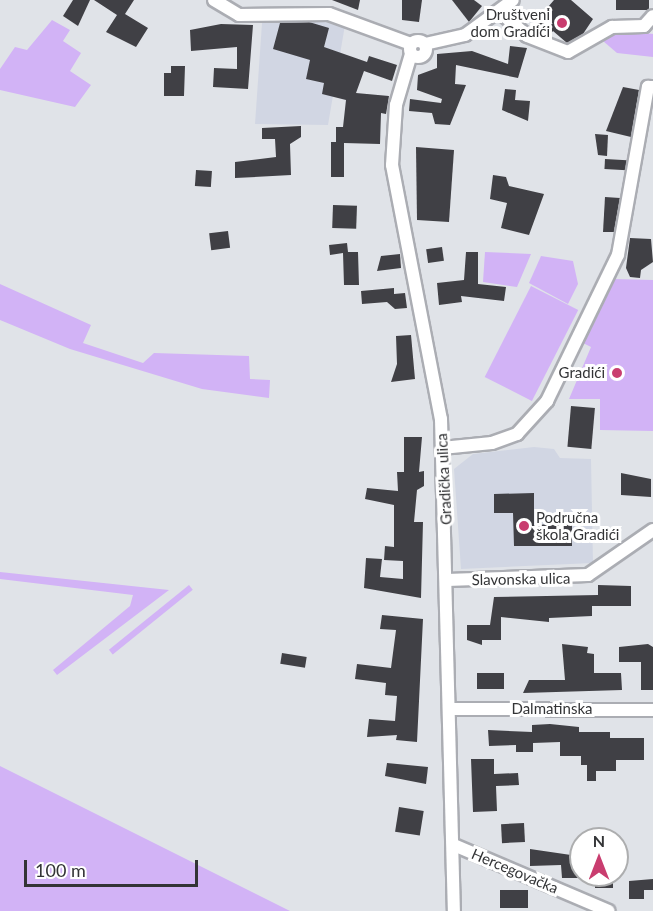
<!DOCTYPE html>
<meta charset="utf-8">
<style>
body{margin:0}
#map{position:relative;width:653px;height:911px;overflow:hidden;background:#e0e3e8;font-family:Lato,sans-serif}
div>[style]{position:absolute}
.built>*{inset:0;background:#d1d6e3}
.green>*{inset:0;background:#d2b3f6;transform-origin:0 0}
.building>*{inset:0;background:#404045;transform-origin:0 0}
.roads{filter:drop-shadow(2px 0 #abadb3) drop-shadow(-2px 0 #abadb3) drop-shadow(0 2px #abadb3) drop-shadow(0 -2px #abadb3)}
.minor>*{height:12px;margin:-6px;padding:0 6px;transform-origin:6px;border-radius:6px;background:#fff}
.minor>.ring{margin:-6px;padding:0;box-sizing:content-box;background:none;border:12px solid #fff;border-radius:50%}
.dots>*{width:16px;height:16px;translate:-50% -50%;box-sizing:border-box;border:3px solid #fff;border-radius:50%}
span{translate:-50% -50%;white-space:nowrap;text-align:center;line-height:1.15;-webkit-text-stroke:6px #fff;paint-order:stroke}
.poi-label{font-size:15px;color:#333436}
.right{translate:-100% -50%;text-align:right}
.left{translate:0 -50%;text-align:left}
.street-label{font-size:15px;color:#333436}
.north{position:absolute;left:569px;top:827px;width:60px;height:60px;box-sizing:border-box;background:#fff;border:2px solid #adaeaf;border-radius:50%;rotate:0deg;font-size:16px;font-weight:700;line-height:24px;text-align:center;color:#333436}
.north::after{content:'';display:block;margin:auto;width:21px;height:27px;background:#c93d6f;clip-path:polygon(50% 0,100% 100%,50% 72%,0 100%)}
.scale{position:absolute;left:24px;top:860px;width:174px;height:27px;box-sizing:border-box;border:3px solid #333436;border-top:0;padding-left:8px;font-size:18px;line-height:21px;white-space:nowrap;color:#333436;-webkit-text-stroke:4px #fff;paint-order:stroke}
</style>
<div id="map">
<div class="built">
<i style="clip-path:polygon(291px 17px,345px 25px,328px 125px,255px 124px,262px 23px)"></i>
<i style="clip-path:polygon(534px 447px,554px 449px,560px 458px,591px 459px,593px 563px,461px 569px,454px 469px,473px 454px)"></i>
</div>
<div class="green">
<i style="clip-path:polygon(52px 20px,70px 30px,63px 41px,81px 53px,70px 71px,91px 85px,75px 107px,0 90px,0 69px,15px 47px,27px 50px)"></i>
<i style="clip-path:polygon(616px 29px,653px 34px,653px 57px,617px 53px,603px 41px)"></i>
<i style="clip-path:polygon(485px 252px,531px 254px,517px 287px,483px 282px)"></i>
<i style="clip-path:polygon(541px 256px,573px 261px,578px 284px,568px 304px,529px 283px)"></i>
<i style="clip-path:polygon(613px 279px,653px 280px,653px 431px,600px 430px,600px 399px,569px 399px,591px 347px,583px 343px)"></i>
<i style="clip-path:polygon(0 284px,91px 325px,83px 343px,143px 363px,154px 353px,249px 356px,250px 379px,270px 380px,269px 398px,202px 389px,70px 349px,0 320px)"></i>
<i style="left:531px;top:286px;width:53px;height:102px;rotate:27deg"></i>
<i style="clip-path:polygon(0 572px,169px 590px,57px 675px,53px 670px,130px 606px,133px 595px,0 579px)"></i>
<i style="left:189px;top:585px;width:6px;height:103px;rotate:51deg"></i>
<i style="clip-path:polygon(0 766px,290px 911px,0 911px)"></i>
</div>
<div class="building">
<i style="clip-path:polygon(73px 0,90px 0,78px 26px,63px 16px)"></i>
<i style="clip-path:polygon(94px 0,134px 0,125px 14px,148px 28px,136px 47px,106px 32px,117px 15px)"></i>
<i style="clip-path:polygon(332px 0,360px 0,358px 10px)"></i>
<i style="clip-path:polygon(402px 0,422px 0,419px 22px,402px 20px)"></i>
<i style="clip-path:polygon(452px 0,474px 0,482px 6px,469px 22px)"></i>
<i style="clip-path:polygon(554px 0,571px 0,593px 19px,583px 34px,567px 43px,553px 31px,549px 36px,531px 27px)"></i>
<i style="left:616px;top:0;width:33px;height:10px"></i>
<i style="clip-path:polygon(309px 22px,329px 28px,324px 47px,367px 62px,369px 56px,397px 65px,392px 81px,364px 71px,356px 93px,389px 96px,386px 114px,381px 113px,380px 144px,344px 143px,344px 177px,331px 177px,331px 142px,336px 142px,336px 127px,343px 127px,346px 100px,322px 94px,324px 83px,306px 79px,310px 60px,273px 49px,280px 23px)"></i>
<i style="clip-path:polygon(221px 24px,253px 25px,248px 89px,213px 87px,214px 68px,237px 69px,237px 47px,191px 51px,190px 30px)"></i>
<i style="clip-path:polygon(510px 46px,527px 48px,518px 78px,456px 65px,455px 84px,466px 85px,450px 125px,435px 124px,432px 113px,409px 111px,410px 99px,441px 103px,442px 99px,417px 90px,418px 75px,437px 68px,437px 54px,472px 51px,508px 64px)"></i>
<i style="clip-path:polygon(171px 66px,185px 66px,184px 96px,164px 96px,164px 73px,171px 73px)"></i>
<i style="clip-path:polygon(623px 87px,639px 90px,631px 137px,606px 131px)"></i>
<i style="clip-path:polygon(505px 89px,516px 90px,515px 100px,530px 101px,528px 121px,502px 110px)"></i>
<i style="clip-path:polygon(301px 126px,301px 137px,290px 144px,291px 175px,235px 178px,235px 162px,276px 157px,275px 139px,262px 139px,262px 128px)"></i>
<i style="clip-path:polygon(595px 134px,608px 135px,607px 156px,598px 155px)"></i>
<i style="clip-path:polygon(416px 147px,454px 150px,449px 222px,417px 220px)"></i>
<i style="left:605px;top:159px;width:22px;height:10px;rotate:3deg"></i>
<i style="left:196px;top:170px;width:16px;height:16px;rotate:4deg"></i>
<i style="clip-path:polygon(493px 175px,506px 177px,509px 186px,544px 194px,529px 235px,501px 228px,507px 203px,490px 199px)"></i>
<i style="clip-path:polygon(605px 197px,620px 198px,614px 232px,603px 232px)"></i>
<i style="left:333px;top:205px;width:24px;height:23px;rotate:2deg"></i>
<i style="left:228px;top:231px;width:17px;height:19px;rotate:83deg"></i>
<i style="clip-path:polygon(630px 238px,651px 239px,653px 262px,641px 270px,640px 278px,630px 277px,626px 268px)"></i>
<i style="clip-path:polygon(347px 243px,348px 252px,358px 252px,359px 285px,344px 285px,343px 253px,330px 255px,329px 245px)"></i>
<i style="left:442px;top:247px;width:14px;height:16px;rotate:82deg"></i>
<i style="clip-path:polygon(466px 252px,478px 252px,478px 284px,506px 287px,504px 301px,461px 296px,462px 302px,439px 305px,437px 283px,464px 280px)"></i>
<i style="clip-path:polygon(400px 254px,401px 268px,377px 271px,381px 256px)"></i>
<i style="clip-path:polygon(394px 288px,394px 294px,405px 293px,407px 308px,395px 309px,387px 302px,362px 304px,361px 291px)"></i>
<i style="clip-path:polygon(411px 335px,415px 379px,391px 382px,397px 364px,396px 336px)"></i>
<i style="left:571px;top:406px;width:24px;height:41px;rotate:5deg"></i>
<i style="clip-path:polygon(404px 437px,422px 437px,419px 472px,424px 471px,424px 486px,417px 490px,414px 522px,423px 522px,421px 598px,364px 588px,366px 558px,382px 559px,380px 577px,403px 579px,403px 561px,384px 560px,385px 546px,394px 547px,394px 505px,365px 499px,367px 488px,398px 491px,397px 472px,404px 472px)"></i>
<i style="clip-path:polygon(621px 473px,651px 479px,651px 497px,621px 495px)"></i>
<i style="clip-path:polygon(534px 493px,534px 525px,554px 524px,554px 517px,566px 517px,566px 524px,572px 524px,572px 546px,514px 546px,513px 513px,494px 513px,494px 494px)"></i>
<i style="clip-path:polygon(598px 585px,631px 586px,631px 606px,592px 606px,592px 616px,549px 618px,549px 622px,501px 617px,501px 640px,482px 640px,482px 645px,467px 640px,467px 625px,490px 625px,494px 597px,598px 595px)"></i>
<i style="clip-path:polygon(382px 615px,423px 619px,417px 742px,396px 740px,397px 735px,367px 737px,369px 719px,395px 721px,397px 696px,385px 695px,386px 683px,355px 679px,357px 664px,391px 668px,396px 630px,380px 629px)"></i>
<i style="clip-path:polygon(562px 644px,588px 647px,587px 653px,594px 654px,594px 673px,621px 673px,622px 690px,523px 693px,529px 680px,565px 680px)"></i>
<i style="clip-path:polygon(648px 644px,653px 647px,653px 690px,641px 690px,641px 662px,619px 662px,619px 647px)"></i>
<i style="left:282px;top:653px;width:25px;height:11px;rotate:9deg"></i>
<i style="left:477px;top:673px;width:27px;height:16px"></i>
<i style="clip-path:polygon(550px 724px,579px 727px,579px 732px,610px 732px,610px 738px,644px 738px,644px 760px,616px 760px,616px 771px,596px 771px,596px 781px,587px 781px,587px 765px,581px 765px,581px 756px,560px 756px,560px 742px,533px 743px,533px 752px,516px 752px,516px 745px,489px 746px,488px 730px,532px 732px,532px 725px)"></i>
<i style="clip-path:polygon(471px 759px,494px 759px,494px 774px,518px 773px,519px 785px,496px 786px,497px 811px,473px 812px)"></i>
<i style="clip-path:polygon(387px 763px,428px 767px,426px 784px,385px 776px)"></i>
<i style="left:399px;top:807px;width:25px;height:25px;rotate:9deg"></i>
<i style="left:524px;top:823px;width:19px;height:23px;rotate:87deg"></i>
<i style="clip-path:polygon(530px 849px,571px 855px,571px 861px,581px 861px,581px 878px,562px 878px,561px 865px,530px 866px)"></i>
<i style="left:595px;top:875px;width:18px;height:13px"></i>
<i style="clip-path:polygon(653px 879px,653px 890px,644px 890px,644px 899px,629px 899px,629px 881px)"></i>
<i style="left:500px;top:890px;width:28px;height:18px"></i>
</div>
<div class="roads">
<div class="minor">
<i style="left:214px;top:0;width:29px;rotate:31deg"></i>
<i style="left:239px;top:15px;width:90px;rotate:-0.6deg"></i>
<i style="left:329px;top:14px;width:87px;rotate:20.1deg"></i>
<i style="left:501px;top:13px;width:35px;rotate:41deg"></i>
<i style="left:527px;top:36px;width:44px;rotate:21.3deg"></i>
<i style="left:568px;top:52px;width:51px;rotate:-29.6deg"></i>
<i style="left:612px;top:27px;width:32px;rotate:-2deg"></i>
<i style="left:644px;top:26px;width:13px;rotate:-48deg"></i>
<i class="ring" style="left:410px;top:41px;width:4px;height:4px"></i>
<i style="left:425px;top:44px;width:41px;rotate:-12.7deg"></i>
<i style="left:465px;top:35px;width:59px;rotate:-36.1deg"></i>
<i style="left:411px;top:54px;width:53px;rotate:106.4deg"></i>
<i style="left:396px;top:105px;width:60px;rotate:93.8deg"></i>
<i style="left:392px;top:165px;width:259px;rotate:79.1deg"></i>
<i style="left:441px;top:419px;width:492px;rotate:88.5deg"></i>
<i style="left:442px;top:448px;width:50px;rotate:-5.7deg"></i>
<i style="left:492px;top:443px;width:27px;rotate:-20deg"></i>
<i style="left:517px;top:434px;width:45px;rotate:-47.7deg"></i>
<i style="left:547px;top:401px;width:162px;rotate:-64.1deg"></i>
<i style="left:618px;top:255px;width:171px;rotate:-79.9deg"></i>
<i style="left:648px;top:87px;width:5px"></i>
<i style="left:447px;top:580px;width:141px;rotate:-2deg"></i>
<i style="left:588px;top:575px;width:79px;rotate:-34.7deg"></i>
<i style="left:450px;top:709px;width:203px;rotate:0.3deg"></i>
<i style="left:454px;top:845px;width:168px;rotate:23.1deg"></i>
</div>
</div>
<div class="dots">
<i style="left:562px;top:23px;background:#c93d6f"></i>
<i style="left:617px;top:373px;background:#c93d6f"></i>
<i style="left:524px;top:526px;background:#c93d6f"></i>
</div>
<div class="poi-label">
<span class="right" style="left:550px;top:23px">Društveni<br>dom Gradići</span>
<span class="right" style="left:605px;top:373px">Gradići</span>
<span class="left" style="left:536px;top:526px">Područna<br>škola Gradići</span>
</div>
<div class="street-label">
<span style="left:444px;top:479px;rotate:-93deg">Gradička ulica</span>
<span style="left:521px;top:579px;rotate:-1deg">Slavonska ulica</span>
<span style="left:552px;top:709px">Dalmatinska</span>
<span style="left:515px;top:871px;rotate:23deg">Hercegovačka</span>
</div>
<div class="north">N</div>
<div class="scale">100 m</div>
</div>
